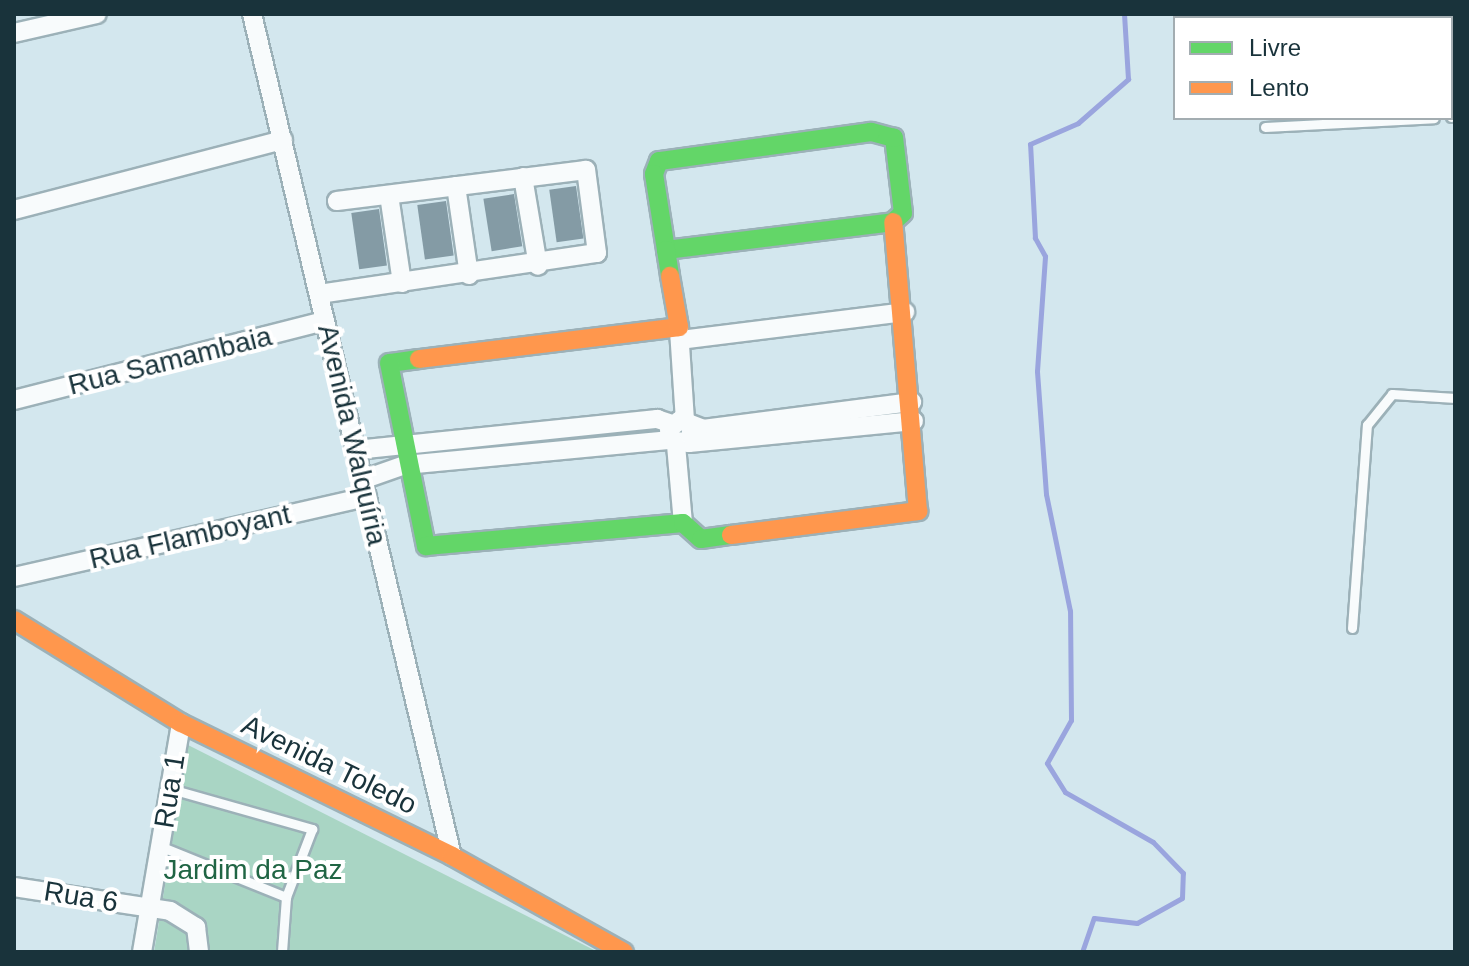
<!DOCTYPE html>
<meta charset="utf-8">
<style>
body{margin:0}
#map{position:relative;width:1469px;height:966px;overflow:hidden;background:#d3e7ee;font-family:Arial,sans-serif}
div>[style]{position:absolute}
.green>*{inset:0;background:#a9d5c4}
.stream>*{height:5px;margin:-2.5px;padding:0 2.5px;transform-origin:2.5px;border-radius:2.5px;background:#9aa5de}
.building>*{inset:0;background:#849ba5;transform-origin:0 0}
.roads{filter:drop-shadow(2px 0 #9cb1b8) drop-shadow(-2px 0 #9cb1b8) drop-shadow(0 2px #9cb1b8) drop-shadow(0 -2px #9cb1b8)}
.lane>*{height:9px;margin:-4.5px;padding:0 4.5px;transform-origin:4.5px;border-radius:4.5px;background:#f8fbfc}
.street>*{height:18px;margin:-9px;padding:0 9px;transform-origin:9px;border-radius:9px;background:#f8fbfc}
.fast>*{height:18px;margin:-9px;padding:0 9px;transform-origin:9px;border-radius:9px;background:#63d668}
.slow>*{height:18px;margin:-9px;padding:0 9px;transform-origin:9px;border-radius:9px;background:#ff974d}
span{translate:-50% -50%;white-space:nowrap;text-align:center;line-height:1.15;-webkit-text-stroke:8px #fff;paint-order:stroke}
.street-label{font-size:28px;color:#19333b}
.park-label{font-size:28px;color:#206544}
.frame{position:absolute;inset:0;border:16px solid #19333b;pointer-events:none}
.legend{position:absolute;left:1173px;top:16px;width:280px;height:104px;box-sizing:border-box;background:#fff;border:2px solid #a3adb1;margin:0;padding:10px 14px;list-style:none;font-size:24px;color:#19333b}
.legend li{display:flex;align-items:center;gap:16px;height:40px}
.legend b{width:40px;border:2px solid #a3adb1}
</style>
<div id="map">
<div class="green">
<i style="clip-path:polygon(188px 745px,598px 952px,154px 952px)"></i>
</div>
<div class="stream">
<i style="left:1082px;top:952px;width:36px;rotate:-71deg"></i>
<i style="left:1094px;top:918px;width:43px;rotate:6.6deg"></i>
<i style="left:1137px;top:923px;width:51px;rotate:-29.1deg"></i>
<i style="left:1182px;top:898px;width:25px;rotate:-88deg"></i>
<i style="left:1183px;top:873px;width:43px;rotate:-134.1deg"></i>
<i style="left:1153px;top:842px;width:101px;rotate:-150.4deg"></i>
<i style="left:1065px;top:792px;width:34px;rotate:-122deg"></i>
<i style="left:1047px;top:763px;width:49px;rotate:-60.8deg"></i>
<i style="left:1071px;top:720px;width:109px;rotate:-90.5deg"></i>
<i style="left:1070px;top:611px;width:119px;rotate:-101.6deg"></i>
<i style="left:1046px;top:494px;width:123px;rotate:-94.2deg"></i>
<i style="left:1037px;top:371px;width:115px;rotate:-86deg"></i>
<i style="left:1045px;top:256px;width:21px;rotate:-119deg"></i>
<i style="left:1035px;top:238px;width:94px;rotate:-93deg"></i>
<i style="left:1030px;top:144px;width:52px;rotate:-23.6deg"></i>
<i style="left:1078px;top:123px;width:67px;rotate:-41.3deg"></i>
<i style="left:1128px;top:79px;width:65px;rotate:-93.5deg"></i>
</div>
<div class="building">
<i style="left:576px;top:186px;width:53px;height:27px;rotate:82deg"></i>
<i style="left:514px;top:194px;width:53px;height:31px;rotate:81deg"></i>
<i style="left:446px;top:201px;width:55px;height:29px;rotate:82deg"></i>
<i style="left:379px;top:209px;width:57px;height:28px;rotate:82deg"></i>
</div>
<div class="roads">
<div class="lane">
<i style="left:1451px;top:117px;width:4px;rotate:-14deg"></i>
<i style="left:1265px;top:127px;width:169px;rotate:-3deg"></i>
<i style="left:1352px;top:628px;width:204px;rotate:-85.8deg"></i>
<i style="left:1367px;top:425px;width:40px;rotate:-51deg"></i>
<i style="left:1392px;top:394px;width:63px;rotate:3.6deg"></i>
<i style="left:171px;top:789px;width:147px;rotate:15.8deg"></i>
<i style="left:312px;top:829px;width:73px;rotate:110.9deg"></i>
<i style="left:162px;top:847px;width:134px;rotate:22deg"></i>
<i style="left:286px;top:897px;width:55px;rotate:94.2deg"></i>
</div>
<div class="street">
<i style="left:252px;top:14px;width:865px;rotate:76.64deg"></i>
<i style="left:14px;top:33px;width:85px;rotate:-12.9deg"></i>
<i style="left:523px;top:177px;width:90px;rotate:80.4deg"></i>
<i style="left:456px;top:186px;width:90px;rotate:81.7deg"></i>
<i style="left:389px;top:195px;width:89px;rotate:81.6deg"></i>
<i style="left:14px;top:210px;width:278px;rotate:-14.6deg"></i>
<i style="left:319px;top:294px;width:281px;rotate:-8.4deg"></i>
<i style="left:597px;top:253px;width:84px;rotate:-97.5deg"></i>
<i style="left:586px;top:170px;width:251px;rotate:172.9deg"></i>
<i style="left:679px;top:330px;width:91px;rotate:86.2deg"></i>
<i style="left:680px;top:340px;width:227px;rotate:-7.1deg"></i>
<i style="left:14px;top:400px;width:321px;rotate:-14.3deg"></i>
<i style="left:692px;top:426px;width:17px;rotate:100deg"></i>
<i style="left:689px;top:443px;width:18px;rotate:-171deg"></i>
<i style="left:671px;top:440px;width:11px;rotate:-100deg"></i>
<i style="left:669px;top:429px;width:14px;rotate:-39deg"></i>
<i style="left:680px;top:420px;width:25px;rotate:21deg"></i>
<i style="left:703px;top:429px;width:211px;rotate:-7.4deg"></i>
<i style="left:689px;top:443px;width:226px;rotate:-5.6deg"></i>
<i style="left:676px;top:445px;width:78px;rotate:84.9deg"></i>
<i style="left:356px;top:450px;width:303px;rotate:-5.9deg"></i>
<i style="left:657px;top:419px;width:16px;rotate:18deg"></i>
<i style="left:362px;top:480px;width:46px;rotate:-19.2deg"></i>
<i style="left:405px;top:465px;width:267px;rotate:-5.4deg"></i>
<i style="left:14px;top:577px;width:362px;rotate:-12.8deg"></i>
<i style="left:14px;top:887px;width:158px;rotate:8.7deg"></i>
<i style="left:170px;top:911px;width:31px;rotate:32deg"></i>
<i style="left:196px;top:927px;width:25px;rotate:83deg"></i>
<i style="left:142px;top:952px;width:232px;rotate:-80.3deg"></i>
</div>
<div class="fast">
<i style="left:666px;top:250px;width:229px;rotate:-7deg"></i>
<i style="left:893px;top:222px;width:13px;rotate:-42deg"></i>
<i style="left:903px;top:213px;width:76px;rotate:-96.8deg"></i>
<i style="left:894px;top:138px;width:24px;rotate:-165deg"></i>
<i style="left:871px;top:132px;width:214px;rotate:172.2deg"></i>
<i style="left:659px;top:161px;width:14px;rotate:111deg"></i>
<i style="left:654px;top:174px;width:77px;rotate:81deg"></i>
<i style="left:666px;top:250px;width:26px;rotate:81deg"></i>
<i style="left:419px;top:359px;width:30px;rotate:172deg"></i>
<i style="left:389px;top:363px;width:187px;rotate:78.6deg"></i>
<i style="left:426px;top:546px;width:258px;rotate:-5.1deg"></i>
<i style="left:683px;top:523px;width:24px;rotate:42deg"></i>
<i style="left:701px;top:539px;width:30px;rotate:-8deg"></i>
</div>
<div class="slow">
<i style="left:419px;top:359px;width:262px;rotate:-7deg"></i>
<i style="left:679px;top:327px;width:52px;rotate:-100deg"></i>
<i style="left:731px;top:535px;width:189px;rotate:-7.3deg"></i>
<i style="left:918px;top:511px;width:290px;rotate:-94.9deg"></i>
<i style="left:14px;top:620px;width:196px;rotate:31.7deg"></i>
<i style="left:181px;top:723px;width:302px;rotate:26.1deg"></i>
<i style="left:452px;top:856px;width:197px;rotate:29.2deg"></i>
</div>
</div>
<div class="street-label">
<span style="left:170px;top:361px;rotate:-14deg">Rua Samambaia</span>
<span style="left:352px;top:435px;rotate:77deg">Avenida Walquíria</span>
<span style="left:190px;top:537px;rotate:-13deg">Rua Flamboyant</span>
<span style="left:329px;top:765px;rotate:26deg">Avenida Toledo</span>
<span style="left:170px;top:791px;rotate:-81deg">Rua 1</span>
<span style="left:81px;top:897px;rotate:9deg">Rua 6</span>
</div>
<div class="park-label">
<span style="left:253px;top:870px">Jardim da Paz</span>
</div>
<div class="frame"></div>
<ul class="legend">
<li><b style="height:10px;background:#63d668"></b>Livre</li>
<li><b style="height:10px;background:#ff974d"></b>Lento</li>
</ul>
</div>
